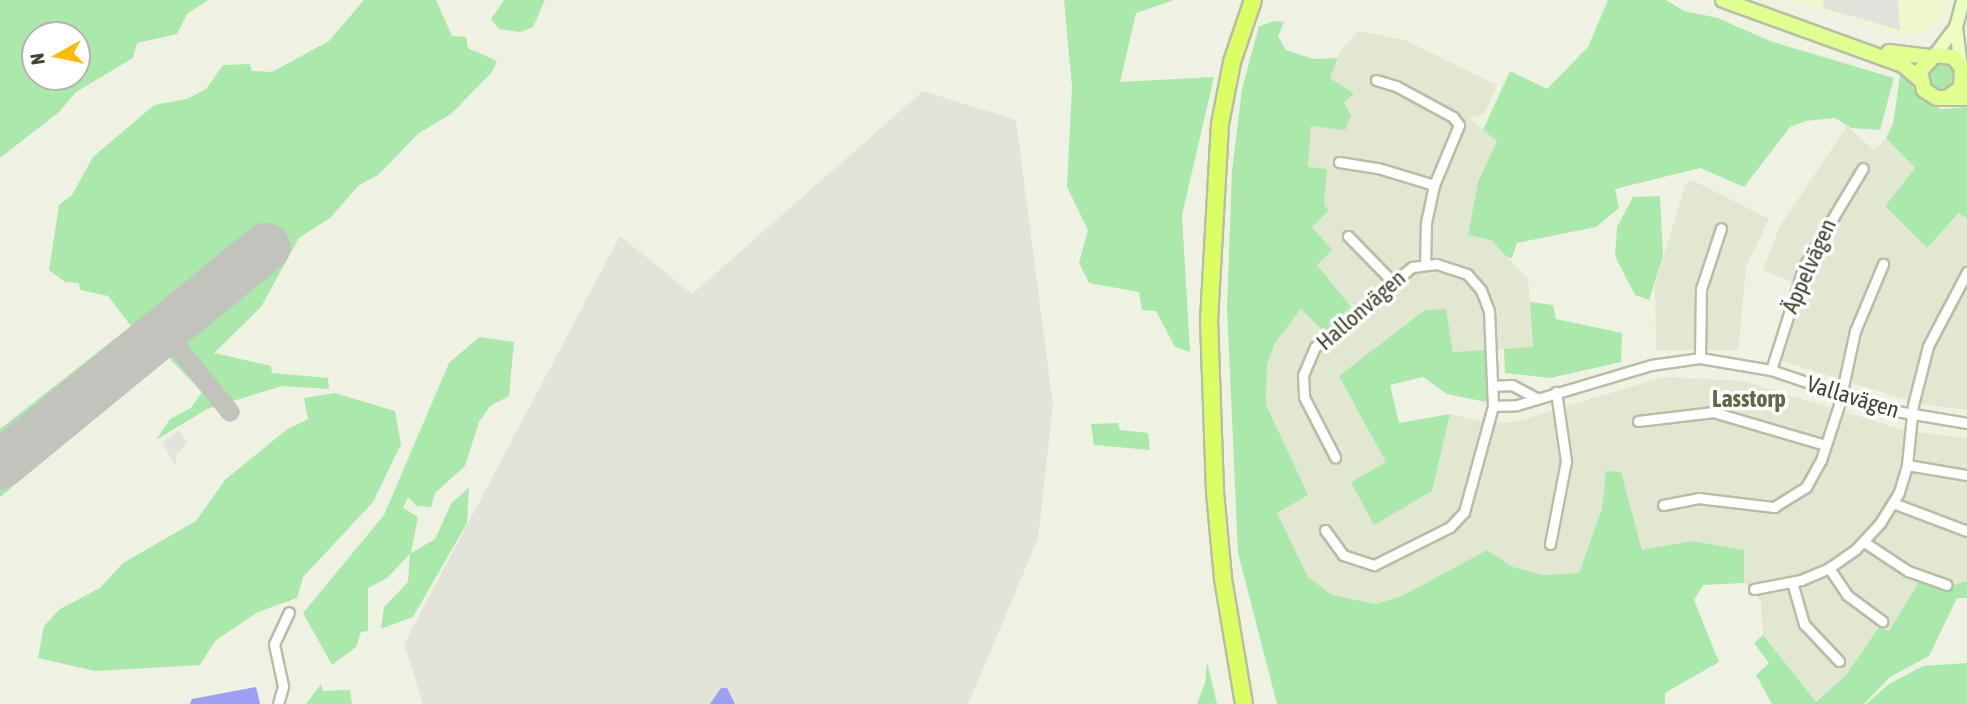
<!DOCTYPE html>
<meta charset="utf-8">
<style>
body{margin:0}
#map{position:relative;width:1967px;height:704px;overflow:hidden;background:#eff2e3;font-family:"Asap Condensed",sans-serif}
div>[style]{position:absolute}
.residential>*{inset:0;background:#e1e7d1}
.commercial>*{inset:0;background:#f0f6cd}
.industrial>*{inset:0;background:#e3e4d9}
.green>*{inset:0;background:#aae9ab}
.parking>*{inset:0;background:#e2e3dc}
.water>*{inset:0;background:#9c9ff2}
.taxiway>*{height:19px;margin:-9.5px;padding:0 9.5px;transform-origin:9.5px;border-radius:9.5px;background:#c2c3bc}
.runway>*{height:49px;margin:-24.5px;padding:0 24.5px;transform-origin:24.5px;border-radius:24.5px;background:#c2c3bc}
.roads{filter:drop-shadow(2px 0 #b8bea6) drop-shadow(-2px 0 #b8bea6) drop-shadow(0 2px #b8bea6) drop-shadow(0 -2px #b8bea6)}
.street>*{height:9px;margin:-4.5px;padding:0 4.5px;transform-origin:4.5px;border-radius:4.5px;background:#fff}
.secondary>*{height:12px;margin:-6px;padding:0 6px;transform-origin:6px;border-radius:6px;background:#ebffc1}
.primary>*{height:14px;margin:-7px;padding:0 7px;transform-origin:7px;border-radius:7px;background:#e0ff90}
.highway>*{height:16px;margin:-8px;padding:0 8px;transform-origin:8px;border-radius:8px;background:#dbff62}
span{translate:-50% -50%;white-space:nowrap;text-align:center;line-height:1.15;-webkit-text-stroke:7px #fff;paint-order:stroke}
.street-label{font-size:23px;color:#424433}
.neighbourhood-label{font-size:24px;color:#63684a;font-weight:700}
.north{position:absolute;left:21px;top:21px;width:70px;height:70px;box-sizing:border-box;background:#fff;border:2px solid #b3b4ad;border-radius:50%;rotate:261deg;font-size:19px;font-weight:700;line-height:28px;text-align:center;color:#424433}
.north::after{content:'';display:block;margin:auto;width:24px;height:32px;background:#ffba0e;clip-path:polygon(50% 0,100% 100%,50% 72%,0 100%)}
</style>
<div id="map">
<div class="residential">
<i style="clip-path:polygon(1358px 31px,1405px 40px,1497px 85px,1484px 114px,1469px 118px,1497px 141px,1478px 182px,1469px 235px,1491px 240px,1528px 279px,1533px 348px,1453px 352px,1446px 309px,1339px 376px,1432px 491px,1450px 414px,1487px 423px,1515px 422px,1664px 377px,1743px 381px,1907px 431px,1967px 438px,1967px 581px,1943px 588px,1919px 582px,1889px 632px,1879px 627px,1846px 675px,1815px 702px,1763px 635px,1761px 601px,1744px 583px,1744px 550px,1692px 541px,1642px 550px,1621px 473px,1606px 471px,1602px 509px,1579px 573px,1542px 575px,1513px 567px,1487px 550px,1402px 596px,1376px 604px,1332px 595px,1308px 577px,1277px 513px,1278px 434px,1266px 405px,1267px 364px,1275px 343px,1302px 308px,1317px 265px,1311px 227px,1324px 205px,1327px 170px,1308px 168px,1311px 126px,1354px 94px,1330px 78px,1341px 51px)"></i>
<i style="clip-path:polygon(1847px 126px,1874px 150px,1886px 138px,1915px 168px,1885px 206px,1927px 248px,1960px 213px,1967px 220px,1967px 410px,1920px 404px,1779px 360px,1801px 286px,1763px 270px,1780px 226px)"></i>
<i style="clip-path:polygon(1692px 180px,1769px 219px,1746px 267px,1738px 350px,1656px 350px,1655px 284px,1686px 183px)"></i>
</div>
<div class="commercial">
<i style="clip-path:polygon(1789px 0,1947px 0,1944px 13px,1928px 31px,1904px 35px)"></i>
</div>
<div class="industrial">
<i style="clip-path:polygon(923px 91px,1016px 120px,1053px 405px,1038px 539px,968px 704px,423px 704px,404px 644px,620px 236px,692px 294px)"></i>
</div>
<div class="green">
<i style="clip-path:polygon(evenodd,0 0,208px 0,187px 14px,177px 34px,137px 43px,133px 58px,76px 92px,59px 112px,0 158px,0 0,35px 35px,77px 35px,77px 77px,35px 77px,35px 35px)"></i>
<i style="clip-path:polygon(364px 0,436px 0,452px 36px,466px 37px,468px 48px,497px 61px,492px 72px,451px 114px,419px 133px,378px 175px,359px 185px,330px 218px,299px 238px,261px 307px,214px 353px,271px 366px,272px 373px,328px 378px,329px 389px,282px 386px,207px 409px,156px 440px,170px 419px,191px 408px,202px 392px,169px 358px,0 497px,0 429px,131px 326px,108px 296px,80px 290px,79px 283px,65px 282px,49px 270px,59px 205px,72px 195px,93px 157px,154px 105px,187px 99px,206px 89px,223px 65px,250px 64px,252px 71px,272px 72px,329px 41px)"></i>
<i style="clip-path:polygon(504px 0,545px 0,533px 27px,520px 32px,499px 29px,491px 19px)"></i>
<i style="clip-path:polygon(1064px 0,1174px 0,1136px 13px,1120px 82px,1214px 77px,1182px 215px,1190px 352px,1175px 347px,1156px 311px,1142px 310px,1139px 292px,1089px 283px,1079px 263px,1088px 230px,1067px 187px,1072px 87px)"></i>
<i style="clip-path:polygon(1608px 0,1666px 0,1684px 11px,1718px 18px,1770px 41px,1894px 78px,1880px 130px,1851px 128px,1835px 118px,1805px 121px,1790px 127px,1744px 187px,1700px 168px,1615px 189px,1619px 208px,1596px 227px,1517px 243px,1512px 258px,1507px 257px,1491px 240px,1468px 235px,1478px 182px,1497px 141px,1483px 130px,1510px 71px,1547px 89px,1588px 47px)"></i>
<i style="clip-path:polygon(1275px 21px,1284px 22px,1278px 36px,1286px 50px,1313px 59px,1338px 58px,1330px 78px,1354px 94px,1344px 102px,1351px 116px,1345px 130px,1311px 126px,1308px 167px,1327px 169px,1324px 205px,1329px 210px,1312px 227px,1332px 250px,1317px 265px,1351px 307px,1323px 331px,1301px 309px,1275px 343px,1267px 364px,1266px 405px,1308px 495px,1277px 513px,1308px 577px,1332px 595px,1376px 604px,1402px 596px,1487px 550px,1513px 567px,1542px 575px,1579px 573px,1602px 509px,1606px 471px,1621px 472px,1642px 550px,1692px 541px,1744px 550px,1744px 583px,1703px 585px,1694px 600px,1719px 662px,1665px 693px,1665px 704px,1277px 704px,1238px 553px,1227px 308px,1232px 171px,1242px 89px,1259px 26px)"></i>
<i style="clip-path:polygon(1948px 58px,1960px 77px,1950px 92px,1932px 91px,1924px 70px,1926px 65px)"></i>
<i style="clip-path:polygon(1901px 69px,1922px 101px,1941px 109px,1967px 107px,1967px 219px,1959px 213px,1927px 248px,1885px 206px,1915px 168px,1886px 138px,1893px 124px)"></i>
<i style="clip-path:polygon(1660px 196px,1663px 256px,1649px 300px,1635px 295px,1615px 256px,1617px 227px,1633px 197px)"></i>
<i style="clip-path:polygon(1530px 302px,1553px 305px,1556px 319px,1622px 333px,1621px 362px,1550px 378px,1505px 373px,1504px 349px,1533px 347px)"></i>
<i style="clip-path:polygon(1446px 309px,1453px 352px,1486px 350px,1486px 402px,1447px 394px,1423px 377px,1390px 385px,1399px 423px,1450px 414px,1432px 491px,1374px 525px,1351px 482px,1386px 462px,1339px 376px,1425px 310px)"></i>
<i style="clip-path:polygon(479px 337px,514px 342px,509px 396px,490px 406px,479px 422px,465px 466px,435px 493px,431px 507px,417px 506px,408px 497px,403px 508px,418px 517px,411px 553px,435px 539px,451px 504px,469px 487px,467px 523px,413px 617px,381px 629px,384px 607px,408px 582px,410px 554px,387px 578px,368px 588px,368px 631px,361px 632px,356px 647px,332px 665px,303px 613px,384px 515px,449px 363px)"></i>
<i style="clip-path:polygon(335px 393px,395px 411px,401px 444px,373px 502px,303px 577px,297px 598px,258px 612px,215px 641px,200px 665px,95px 671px,38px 658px,44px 626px,60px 609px,100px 588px,123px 563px,196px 521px,225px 480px,286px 430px,308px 419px,304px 398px)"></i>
<i style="clip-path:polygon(1118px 423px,1120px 430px,1148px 433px,1150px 450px,1094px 445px,1091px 424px)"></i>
<i style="clip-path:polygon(1967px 581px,1967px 598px,1957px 598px,1929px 656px,1890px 677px,1864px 704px,1772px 704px,1756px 675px,1769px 663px,1754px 643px,1763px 635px,1816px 702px,1846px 675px,1879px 627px,1889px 631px,1919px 582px,1943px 588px)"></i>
<i style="clip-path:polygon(1207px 662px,1217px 704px,1197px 704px,1205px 683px)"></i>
<i style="clip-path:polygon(1967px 663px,1967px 704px,1866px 704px,1889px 684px,1923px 666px)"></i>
<i style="clip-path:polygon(321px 684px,323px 691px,350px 690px,352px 704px,306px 704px)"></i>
</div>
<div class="parking">
<i style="clip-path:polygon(1824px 0,1898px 0,1900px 30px,1823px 8px)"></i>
<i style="clip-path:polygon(179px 430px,187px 442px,177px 454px,175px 465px,162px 442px)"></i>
</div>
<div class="water">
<i style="clip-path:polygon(256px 687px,260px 704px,190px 704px,192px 699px)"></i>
<i style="clip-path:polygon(721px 688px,727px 688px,735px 704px,710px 704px)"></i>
</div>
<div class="taxiway">
<i style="left:178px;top:348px;width:82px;rotate:50.9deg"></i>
</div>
<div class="runway">
<i style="left:0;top:464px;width:343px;rotate:-39.3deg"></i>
</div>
<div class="roads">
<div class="street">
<i style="left:1376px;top:80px;width:21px;rotate:17deg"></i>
<i style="left:1396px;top:86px;width:65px;rotate:28.5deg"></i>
<i style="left:1453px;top:117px;width:10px;rotate:53deg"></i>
<i style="left:1459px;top:125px;width:65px;rotate:112.6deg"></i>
<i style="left:1434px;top:185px;width:40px;rotate:102deg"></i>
<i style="left:1426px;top:224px;width:40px;rotate:91.4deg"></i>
<i style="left:1339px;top:162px;width:39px;rotate:9deg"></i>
<i style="left:1378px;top:168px;width:59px;rotate:16.9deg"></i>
<i style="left:1348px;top:236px;width:62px;rotate:45.7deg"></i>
<i style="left:1700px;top:358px;width:69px;rotate:-89.2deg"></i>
<i style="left:1701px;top:289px;width:64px;rotate:-71.8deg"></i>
<i style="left:1771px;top:370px;width:109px;rotate:-72.4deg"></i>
<i style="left:1804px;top:266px;width:114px;rotate:-59deg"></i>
<i style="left:1493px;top:386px;width:19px;rotate:-3deg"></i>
<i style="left:1512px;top:385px;width:27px;rotate:28deg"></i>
<i style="left:1493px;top:406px;width:24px;rotate:-2deg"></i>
<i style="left:1517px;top:405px;width:140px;rotate:-16.6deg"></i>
<i style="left:1651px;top:365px;width:49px;rotate:-8.1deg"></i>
<i style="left:1700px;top:358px;width:72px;rotate:9.6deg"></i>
<i style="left:1771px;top:370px;width:126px;rotate:18.6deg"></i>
<i style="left:1890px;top:410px;width:78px;rotate:9.6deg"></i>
<i style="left:1638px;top:421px;width:76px;rotate:-6.8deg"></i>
<i style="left:1713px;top:412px;width:117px;rotate:16.4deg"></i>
<i style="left:1907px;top:465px;width:61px;rotate:9.5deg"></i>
<i style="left:1893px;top:503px;width:79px;rotate:20.7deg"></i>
<i style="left:1663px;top:505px;width:36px;rotate:-11deg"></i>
<i style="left:1698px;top:498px;width:77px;rotate:6.8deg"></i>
<i style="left:1774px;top:507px;width:38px;rotate:-32deg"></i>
<i style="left:1806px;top:487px;width:31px;rotate:-61deg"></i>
<i style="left:1821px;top:460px;width:58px;rotate:-71.9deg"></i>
<i style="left:1839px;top:405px;width:76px;rotate:-77.8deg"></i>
<i style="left:1855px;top:331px;width:73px;rotate:-67.3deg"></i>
<i style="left:1325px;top:530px;width:31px;rotate:54deg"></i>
<i style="left:1343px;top:555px;width:33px;rotate:18deg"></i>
<i style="left:1374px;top:565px;width:85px;rotate:-26.6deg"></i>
<i style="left:1450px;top:527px;width:21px;rotate:-47deg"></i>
<i style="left:1464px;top:512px;width:110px;rotate:-74.7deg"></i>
<i style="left:1493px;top:406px;width:95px;rotate:-92.4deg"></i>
<i style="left:1489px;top:311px;width:22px;rotate:-111deg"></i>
<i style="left:1481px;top:290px;width:21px;rotate:-131deg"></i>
<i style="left:1467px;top:274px;width:33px;rotate:-162deg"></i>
<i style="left:1436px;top:264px;width:24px;rotate:173deg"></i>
<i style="left:1412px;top:267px;width:126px;rotate:140.5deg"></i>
<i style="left:1315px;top:347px;width:30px;rotate:113deg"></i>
<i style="left:1303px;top:375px;width:22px;rotate:87deg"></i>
<i style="left:1304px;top:397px;width:68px;rotate:62.7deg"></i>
<i style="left:1864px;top:542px;width:53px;rotate:33.4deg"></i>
<i style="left:1908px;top:571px;width:41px;rotate:19.7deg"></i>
<i style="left:1550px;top:544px;width:85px;rotate:-79.1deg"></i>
<i style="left:1566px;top:461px;width:70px;rotate:-98.2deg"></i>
<i style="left:1829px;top:568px;width:32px;rotate:56deg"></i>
<i style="left:1847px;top:595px;width:44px;rotate:36.6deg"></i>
<i style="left:1792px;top:582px;width:44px;rotate:74.1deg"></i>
<i style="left:1804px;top:624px;width:51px;rotate:46.6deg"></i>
<i style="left:1754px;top:589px;width:48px;rotate:-10.8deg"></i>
<i style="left:1801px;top:580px;width:30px;rotate:-23deg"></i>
<i style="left:1829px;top:568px;width:32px;rotate:-35deg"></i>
<i style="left:1855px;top:550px;width:37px;rotate:-47deg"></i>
<i style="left:1880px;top:523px;width:36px;rotate:-58deg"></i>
<i style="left:1899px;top:492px;width:28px;rotate:-73deg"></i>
<i style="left:1907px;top:465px;width:60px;rotate:-84.3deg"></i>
<i style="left:1913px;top:405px;width:61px;rotate:-75.7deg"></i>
<i style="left:1928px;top:346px;width:84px;rotate:-62.2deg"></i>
<i style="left:278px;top:704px;width:19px;rotate:-74deg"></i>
<i style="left:283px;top:686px;width:43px;rotate:-102.1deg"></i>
<i style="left:274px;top:644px;width:35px;rotate:-65deg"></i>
</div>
<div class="secondary">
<i style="left:1956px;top:27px;width:38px;rotate:83deg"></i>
<i style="left:1935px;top:55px;width:35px;rotate:-53deg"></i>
<i style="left:1956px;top:27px;width:28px;rotate:-75deg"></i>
</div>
<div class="primary">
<i style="left:1723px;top:0;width:191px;rotate:19.9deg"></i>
<i style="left:1903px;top:65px;width:23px;rotate:41deg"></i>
<i style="left:1889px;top:52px;width:41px;rotate:7deg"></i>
<i style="left:1947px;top:98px;width:17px;rotate:-36deg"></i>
<i style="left:1961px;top:88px;width:20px;rotate:-87deg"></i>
<i style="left:1962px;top:68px;width:14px;rotate:-129deg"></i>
<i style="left:1953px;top:57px;width:18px;rotate:-174deg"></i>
<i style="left:1935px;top:55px;width:22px;rotate:133deg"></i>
<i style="left:1920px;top:71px;width:19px;rotate:78deg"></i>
<i style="left:1924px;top:90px;width:15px;rotate:32deg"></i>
<i style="left:1937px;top:98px;width:30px"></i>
</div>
<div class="highway">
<i style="left:1244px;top:704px;width:128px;rotate:-99.5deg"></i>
<i style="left:1223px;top:578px;width:87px;rotate:-95.3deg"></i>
<i style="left:1215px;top:491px;width:170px;rotate:-92deg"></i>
<i style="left:1209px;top:321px;width:197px;rotate:-86.8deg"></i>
<i style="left:1220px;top:124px;width:63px;rotate:-79deg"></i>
<i style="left:1232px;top:62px;width:65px;rotate:-71.3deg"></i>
</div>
</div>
<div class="street-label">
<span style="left:1809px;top:266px;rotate:-66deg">Äppelvägen</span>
<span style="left:1361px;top:310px;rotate:-41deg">Hallonvägen</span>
<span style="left:1853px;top:397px;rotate:17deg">Vallavägen</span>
</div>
<div class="neighbourhood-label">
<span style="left:1749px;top:399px">Lasstorp</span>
</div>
<div class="north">N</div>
</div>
